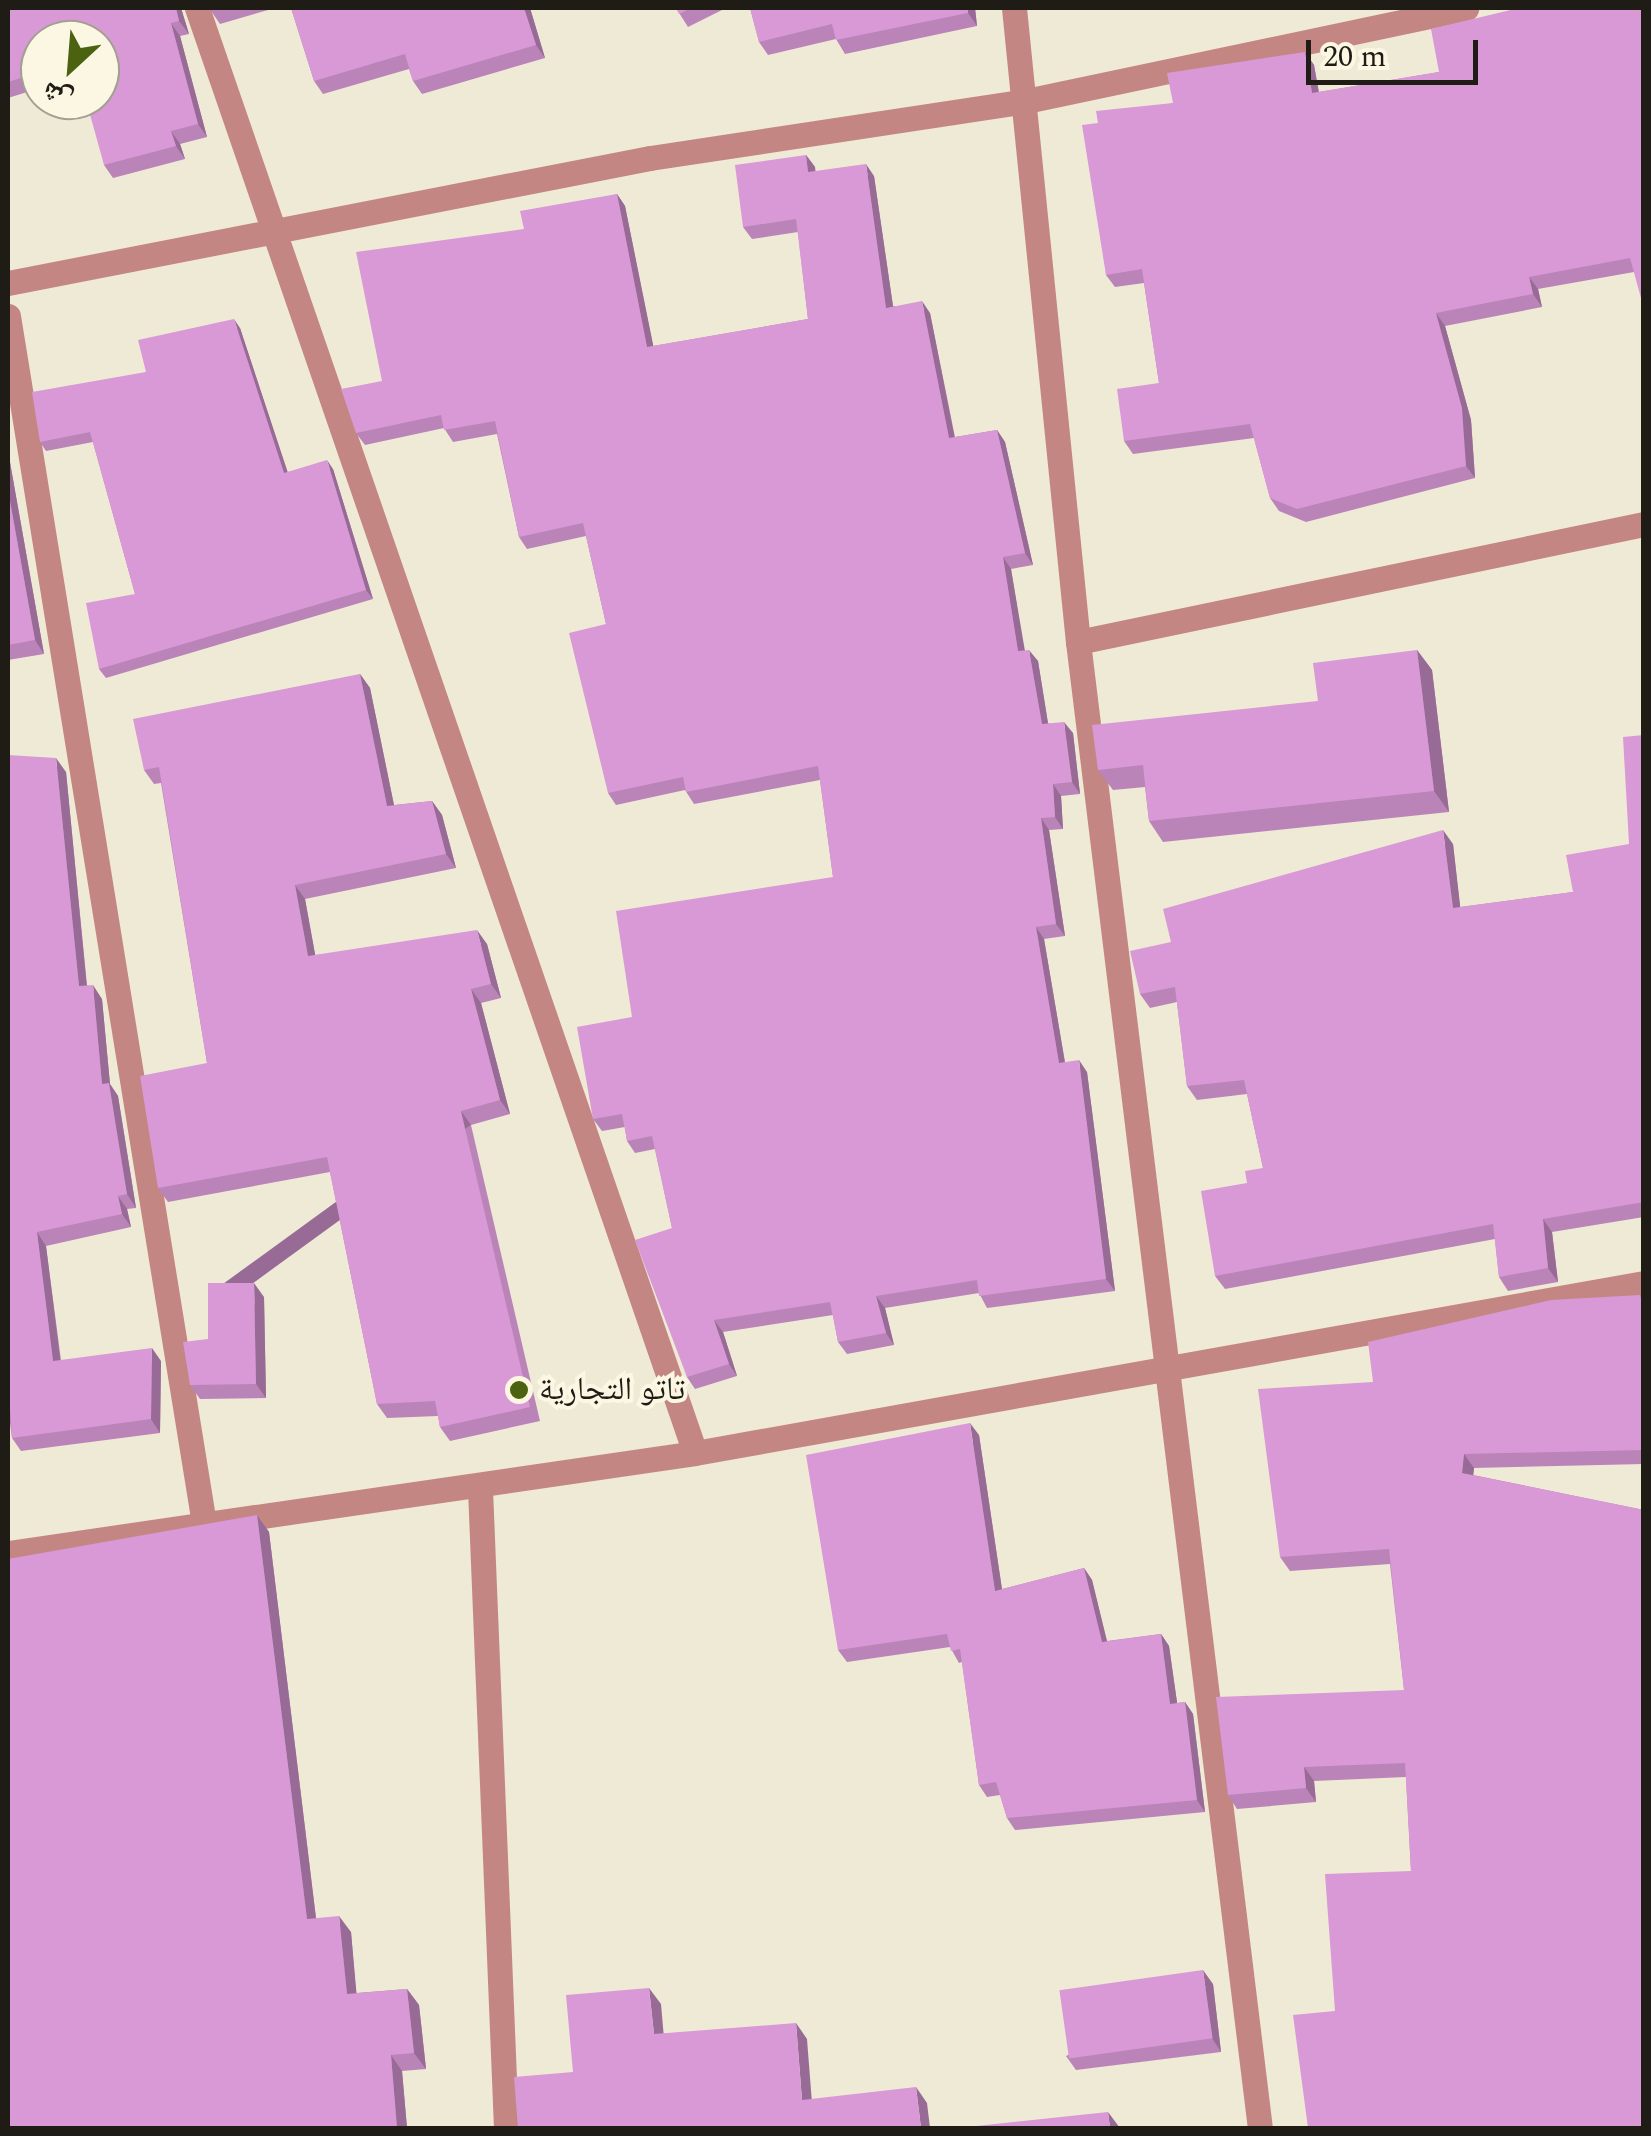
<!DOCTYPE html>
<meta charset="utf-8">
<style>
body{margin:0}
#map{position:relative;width:1651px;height:2136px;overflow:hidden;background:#efead6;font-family:Spectral,"Noto Naskh Arabic",serif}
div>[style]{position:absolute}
.street>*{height:25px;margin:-12.5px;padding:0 12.5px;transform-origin:12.5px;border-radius:12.5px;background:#c48683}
.wall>*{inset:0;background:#ba84b8}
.shaded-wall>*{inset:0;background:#976b96;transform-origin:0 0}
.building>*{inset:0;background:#d899d6;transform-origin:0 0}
.dots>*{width:28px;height:28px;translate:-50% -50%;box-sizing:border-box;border:5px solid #fcf7e3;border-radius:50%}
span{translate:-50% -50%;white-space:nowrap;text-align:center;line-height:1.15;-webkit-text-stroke:8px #fcf7e3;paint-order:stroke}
.poi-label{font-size:32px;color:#1e1c15}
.left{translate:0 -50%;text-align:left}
.frame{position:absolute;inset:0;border:10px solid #1e1c15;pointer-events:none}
.north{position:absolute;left:20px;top:20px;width:100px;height:100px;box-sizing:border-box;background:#fcf7e3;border:2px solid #a39f91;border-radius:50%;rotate:206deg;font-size:28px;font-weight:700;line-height:40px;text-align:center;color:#1e1c15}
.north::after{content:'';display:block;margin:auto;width:35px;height:45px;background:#4b6210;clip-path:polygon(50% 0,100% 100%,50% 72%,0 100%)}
.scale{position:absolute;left:1306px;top:40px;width:172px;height:45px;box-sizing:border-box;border:5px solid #1e1c15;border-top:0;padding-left:12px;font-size:30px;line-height:35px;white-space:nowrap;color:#1e1c15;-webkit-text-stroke:8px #fcf7e3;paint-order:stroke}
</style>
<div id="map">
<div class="street">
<i style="left:197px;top:8px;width:1528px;rotate:70.98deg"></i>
<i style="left:1014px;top:8px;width:637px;rotate:84.24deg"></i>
<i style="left:1078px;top:642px;width:1497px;rotate:83.02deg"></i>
<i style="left:8px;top:283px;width:654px;rotate:-11.02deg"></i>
<i style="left:650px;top:158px;width:380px;rotate:-8.6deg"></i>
<i style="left:1026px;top:101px;width:450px;rotate:-11.9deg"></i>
<i style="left:8px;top:316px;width:1223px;rotate:80.78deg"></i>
<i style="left:1078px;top:642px;width:578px;rotate:-11.78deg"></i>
<i style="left:480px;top:1489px;width:640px;rotate:87.67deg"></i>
<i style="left:8px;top:1553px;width:694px;rotate:-8.28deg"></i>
<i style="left:695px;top:1453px;width:964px;rotate:-10.16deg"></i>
</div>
<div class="wall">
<i style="clip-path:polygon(8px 8px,181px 8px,189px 34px,180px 36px,207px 137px,180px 144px,185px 159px,113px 178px,104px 165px,100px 40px,40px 40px,40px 88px,8px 98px)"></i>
<i style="clip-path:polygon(209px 8px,275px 8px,220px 24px)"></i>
<i style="clip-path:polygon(291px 8px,530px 8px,545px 58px,422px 94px,413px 81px,409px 69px,323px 94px,314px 81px)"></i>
<i style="clip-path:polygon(676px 8px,726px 8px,688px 27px)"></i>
<i style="clip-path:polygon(750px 8px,975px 8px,977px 26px,845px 54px,836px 39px,768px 55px,759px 42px)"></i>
<i style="clip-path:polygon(1644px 8px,1634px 272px,1538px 289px,1542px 307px,1445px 326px,1471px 420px,1475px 478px,1306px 522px,1279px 511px,1270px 498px,1254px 438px,1133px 454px,1124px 441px,1159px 383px,1144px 283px,1115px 287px,1106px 275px,1098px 123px,1173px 103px,1305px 52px,1314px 65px,1319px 92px,1439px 72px)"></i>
<i style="clip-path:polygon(806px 155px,815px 167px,815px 171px,874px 176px,893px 306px,930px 313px,955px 437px,997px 430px,1005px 442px,1033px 565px,1011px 569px,1024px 650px,1038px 661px,1048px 723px,1073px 733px,1080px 794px,1061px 796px,1063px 829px,1049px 830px,1065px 936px,1044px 939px,1065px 1062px,1087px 1072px,1115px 1291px,987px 1308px,979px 1293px,885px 1308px,894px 1345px,847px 1354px,838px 1342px,833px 1315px,723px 1332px,737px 1376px,695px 1389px,687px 1377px,672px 1228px,655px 1149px,635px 1153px,627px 1141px,625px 1127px,602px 1131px,593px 1119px,632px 1017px,833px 877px,820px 780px,694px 804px,685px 790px,616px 805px,608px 793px,606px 624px,586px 536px,527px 549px,519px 537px,497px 434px,453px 442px,444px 428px,365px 445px,356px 433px,382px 381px,524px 229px,617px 194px,625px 206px,653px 346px,808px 319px,798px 232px,752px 239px,743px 227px)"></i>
<i style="clip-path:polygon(240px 328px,287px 472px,333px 469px,373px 599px,106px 678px,99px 669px,135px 594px,93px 442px,46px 451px,40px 442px,146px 372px)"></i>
<i style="clip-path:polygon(8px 451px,44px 654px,8px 660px)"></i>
<i style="clip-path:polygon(1417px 650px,1432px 670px,1449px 812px,1163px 842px,1149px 821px,1145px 787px,1113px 790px,1098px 770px,1318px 701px)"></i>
<i style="clip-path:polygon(360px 674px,370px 688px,394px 805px,432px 801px,442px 815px,456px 868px,305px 899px,315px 955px,487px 944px,501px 998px,481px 1003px,510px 1114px,471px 1125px,540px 1421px,450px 1441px,440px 1427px,438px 1416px,387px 1418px,377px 1404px,330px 1172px,168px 1202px,158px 1188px,207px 1063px,161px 783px,154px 784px,144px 770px)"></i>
<i style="clip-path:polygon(1644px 735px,1644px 1217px,1552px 1232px,1558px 1282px,1508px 1291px,1499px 1277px,1495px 1239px,1225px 1289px,1215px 1276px,1247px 1183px,1263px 1168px,1247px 1094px,1197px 1100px,1187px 1086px,1177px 1002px,1150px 1008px,1140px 994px,1171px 942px,1453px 844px,1460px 907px,1573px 892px,1629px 844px)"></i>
<i style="clip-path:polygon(8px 755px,66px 772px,87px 985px,102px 999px,110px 1084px,118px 1096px,136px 1208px,127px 1209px,131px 1227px,46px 1246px,61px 1360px,161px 1361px,160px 1433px,21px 1451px,12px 1438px,10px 1423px,8px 1423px)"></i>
<i style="clip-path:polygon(1640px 1295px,1644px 1300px,1644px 1464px,1474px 1468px,1473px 1475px,1644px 1510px,1335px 2011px,1411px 1871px,1406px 1777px,1314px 1781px,1316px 1802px,1237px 1809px,1228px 1795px,1404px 1690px,1390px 1564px,1290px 1571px,1280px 1557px,1373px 1382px)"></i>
<i style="clip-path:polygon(264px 1297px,266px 1398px,200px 1399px,190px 1385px,208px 1339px)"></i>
<i style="clip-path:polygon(979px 1435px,1002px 1589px,1084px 1568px,1092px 1580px,1107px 1641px,1161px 1634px,1169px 1646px,1177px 1703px,1185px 1702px,1193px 1714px,1205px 1812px,1015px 1830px,1007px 1818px,1000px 1795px,987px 1797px,979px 1785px,962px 1662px,959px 1663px,950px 1647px,847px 1662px,838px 1650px)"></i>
<i style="clip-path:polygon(257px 1515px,269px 1532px,316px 1918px,351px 1932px,356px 1993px,407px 1989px,419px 2005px,426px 2069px,402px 2071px,407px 2128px,8px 2128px)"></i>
<i style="clip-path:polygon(1213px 1984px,1221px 2052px,1076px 2070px,1066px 2056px)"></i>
</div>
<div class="shaded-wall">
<i style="clip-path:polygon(176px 8px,181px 8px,189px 34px,179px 21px)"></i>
<i style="clip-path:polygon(524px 8px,530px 8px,545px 58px,536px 45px)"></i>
<i style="clip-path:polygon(968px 8px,975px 8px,977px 26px,968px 13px)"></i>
<i style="clip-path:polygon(171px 23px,180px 36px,207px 137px,198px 124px)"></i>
<i style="clip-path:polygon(1305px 52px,1314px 65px,1321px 106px,1312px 93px)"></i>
<i style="clip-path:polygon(171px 131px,180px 144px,185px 159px,176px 146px)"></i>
<i style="clip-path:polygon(806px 155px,815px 167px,817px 184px,808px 172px)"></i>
<i style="clip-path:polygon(866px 164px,874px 176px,895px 320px,886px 308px)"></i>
<i style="clip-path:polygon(617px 194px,625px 206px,656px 359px,647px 347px)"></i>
<i style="clip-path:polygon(1529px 277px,1538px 289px,1542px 307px,1533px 294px)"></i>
<i style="clip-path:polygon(922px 301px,930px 313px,957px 450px,949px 438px)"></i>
<i style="clip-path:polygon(1436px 313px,1445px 326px,1471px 420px,1475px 478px,1466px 466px)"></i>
<i style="clip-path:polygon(234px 319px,240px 328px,291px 482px,284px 473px)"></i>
<i style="clip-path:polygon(997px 430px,1005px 442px,1033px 565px,1025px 553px)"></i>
<i style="clip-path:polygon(8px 451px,44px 654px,35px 640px,8px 490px)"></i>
<i style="clip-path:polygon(327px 460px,333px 469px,373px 599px,366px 590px)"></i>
<i style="clip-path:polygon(1003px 557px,1011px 569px,1027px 663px,1018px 651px)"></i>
<i style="clip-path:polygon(1029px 650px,1038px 661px,1050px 736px,1042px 724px)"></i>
<i style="clip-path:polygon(1417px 650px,1432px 670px,1449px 812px,1434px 791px)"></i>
<i style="clip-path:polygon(360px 674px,370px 688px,397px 820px,387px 806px)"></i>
<i style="clip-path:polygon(1064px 722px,1073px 733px,1080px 794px,1072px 782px)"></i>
<i style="clip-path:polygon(56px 758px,66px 772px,88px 999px,79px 986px)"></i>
<i style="clip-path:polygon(1053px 784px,1061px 796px,1063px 829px,1055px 817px)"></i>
<i style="clip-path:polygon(432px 801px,442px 815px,456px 868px,446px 854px)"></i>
<i style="clip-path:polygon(1041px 818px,1049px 830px,1065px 936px,1056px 924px)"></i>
<i style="clip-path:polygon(1443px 830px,1453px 844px,1462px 922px,1453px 908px)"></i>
<i style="clip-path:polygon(295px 885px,305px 899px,318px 970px,308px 956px)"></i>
<i style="clip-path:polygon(1036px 927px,1044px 939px,1067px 1075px,1059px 1063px)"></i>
<i style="clip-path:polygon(477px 930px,487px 944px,501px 998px,491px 984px)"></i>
<i style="clip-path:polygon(93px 985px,102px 999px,110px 1084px,118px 1096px,136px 1208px,127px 1194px,102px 1084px)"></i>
<i style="clip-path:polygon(471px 989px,481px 1003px,510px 1114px,500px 1100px)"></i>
<i style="clip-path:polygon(1079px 1060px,1087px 1072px,1115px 1291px,1106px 1279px)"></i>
<i style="left:461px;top:1111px;width:17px;height:304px;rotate:54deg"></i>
<i style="clip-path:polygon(118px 1196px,127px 1209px,131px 1227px,122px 1214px)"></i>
<i style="clip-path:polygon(1543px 1219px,1552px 1232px,1558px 1282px,1548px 1268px)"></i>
<i style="clip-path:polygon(37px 1232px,46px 1246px,62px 1374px,53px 1361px)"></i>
<i style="clip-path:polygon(254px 1283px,264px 1297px,266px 1398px,256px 1384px)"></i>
<i style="clip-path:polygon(876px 1296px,885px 1308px,894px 1345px,886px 1333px)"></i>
<i style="clip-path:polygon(714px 1320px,723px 1332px,737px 1376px,729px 1364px)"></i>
<i style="clip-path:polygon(152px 1348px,161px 1361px,160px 1433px,151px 1419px)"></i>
<i style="clip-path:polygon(970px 1423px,979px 1435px,1004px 1603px,995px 1591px)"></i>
<i style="clip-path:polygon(1464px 1454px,1474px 1468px,1472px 1487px,1462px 1473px)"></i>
<i style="clip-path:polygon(257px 1515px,269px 1532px,318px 1935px,307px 1919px)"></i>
<i style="clip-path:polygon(1084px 1568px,1092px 1580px,1110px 1654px,1102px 1642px)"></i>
<i style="clip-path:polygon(1161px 1634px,1169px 1646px,1179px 1716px,1170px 1704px)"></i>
<i style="clip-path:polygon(1185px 1702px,1193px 1714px,1205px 1812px,1197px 1800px)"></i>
<i style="clip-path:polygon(1304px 1767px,1314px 1781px,1316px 1802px,1306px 1788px)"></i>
<i style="clip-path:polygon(339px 1916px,351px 1932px,358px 2010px,347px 1994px)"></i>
<i style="clip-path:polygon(1203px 1970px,1213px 1984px,1221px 2052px,1212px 2038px)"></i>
<i style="clip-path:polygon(649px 1988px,661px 2004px,665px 2050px,654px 2034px)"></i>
<i style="clip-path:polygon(407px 1989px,419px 2005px,426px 2069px,414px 2053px)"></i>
<i style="clip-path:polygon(796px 2023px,807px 2039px,813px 2116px,802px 2100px)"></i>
<i style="clip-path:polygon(391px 2055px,402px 2071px,407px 2128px,397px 2128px)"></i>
<i style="clip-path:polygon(916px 2087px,927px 2103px,930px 2128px,921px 2128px)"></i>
<i style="clip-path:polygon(1108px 2112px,1120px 2128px,1110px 2128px)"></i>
</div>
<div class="building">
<i style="clip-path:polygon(8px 8px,176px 8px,179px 21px,171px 23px,198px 124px,171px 131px,176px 146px,104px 165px,86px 100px,100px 100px,100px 40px,40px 40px,40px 72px,8px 82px)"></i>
<i style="clip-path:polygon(291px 8px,524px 8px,536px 45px,413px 81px,405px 54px,314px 81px)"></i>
<i style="clip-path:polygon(676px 8px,691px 8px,679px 14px)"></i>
<i style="clip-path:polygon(750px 8px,968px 8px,968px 13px,836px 40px,832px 24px,759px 42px)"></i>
<i style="clip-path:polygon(1519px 8px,1644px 8px,1644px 309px,1630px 258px,1529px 277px,1533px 294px,1436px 313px,1462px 408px,1466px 466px,1297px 509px,1270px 498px,1250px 424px,1124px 441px,1117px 389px,1159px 383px,1142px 269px,1106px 275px,1082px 125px,1098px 123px,1096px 111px,1173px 103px,1167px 73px,1305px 52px,1312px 93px,1439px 72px,1431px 29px)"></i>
<i style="clip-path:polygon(806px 155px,808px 172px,866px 164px,886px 308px,922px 301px,949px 438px,997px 430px,1025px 553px,1003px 557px,1018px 651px,1029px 650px,1042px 724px,1064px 722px,1072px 782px,1053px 784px,1055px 817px,1041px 818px,1056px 924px,1036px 927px,1059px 1063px,1079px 1060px,1106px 1279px,979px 1296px,977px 1280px,876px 1296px,886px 1333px,838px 1342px,830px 1302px,714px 1320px,729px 1364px,687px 1377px,635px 1240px,672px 1228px,652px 1136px,627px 1141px,622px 1114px,593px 1119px,577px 1027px,632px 1017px,616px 911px,833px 877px,818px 766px,686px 792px,683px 777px,608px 793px,569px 633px,606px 624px,583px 523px,519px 537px,495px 421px,444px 430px,441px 415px,356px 433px,341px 389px,382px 381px,356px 252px,524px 229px,520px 211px,617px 194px,647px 347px,808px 319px,796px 219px,743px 227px,735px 165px)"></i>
<i style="clip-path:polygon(234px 319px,284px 473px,327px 460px,366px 590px,99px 669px,86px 603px,135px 594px,90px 432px,40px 442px,32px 392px,146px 372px,138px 340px)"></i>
<i style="clip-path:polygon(8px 490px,35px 640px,8px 645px)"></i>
<i style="clip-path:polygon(1417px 650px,1434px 791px,1149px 821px,1143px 765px,1098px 770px,1092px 725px,1318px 701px,1313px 663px)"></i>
<i style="clip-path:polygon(360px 674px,387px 806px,432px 801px,446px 854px,295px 885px,308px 956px,477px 930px,491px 984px,471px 989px,500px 1100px,461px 1111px,530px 1407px,440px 1427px,435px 1401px,377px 1404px,327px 1157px,158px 1188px,140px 1076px,207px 1063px,159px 767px,144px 770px,133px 719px)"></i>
<i style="clip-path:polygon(1644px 735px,1644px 1202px,1543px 1219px,1548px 1268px,1499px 1277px,1493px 1224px,1215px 1276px,1201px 1191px,1247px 1183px,1245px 1171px,1263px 1168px,1244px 1080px,1187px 1086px,1175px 987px,1140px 994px,1130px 951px,1171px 942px,1163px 909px,1443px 830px,1453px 908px,1573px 892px,1566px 855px,1629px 844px,1623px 737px)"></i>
<i style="clip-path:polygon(8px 755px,56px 758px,79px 986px,93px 985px,102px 1084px,109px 1083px,127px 1194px,118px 1196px,122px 1214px,37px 1232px,53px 1361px,152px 1348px,151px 1419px,12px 1438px,10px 1409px,8px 1409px)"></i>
<i style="clip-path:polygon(208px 1283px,254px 1283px,256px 1384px,190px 1385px,183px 1342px,208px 1339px)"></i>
<i style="clip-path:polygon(1640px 1295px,1644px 1312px,1644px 1450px,1464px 1454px,1462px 1473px,1644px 1510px,1644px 2128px,1308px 2128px,1293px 2015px,1335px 2011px,1325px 1874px,1411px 1871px,1405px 1763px,1304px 1767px,1306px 1788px,1228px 1795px,1216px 1697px,1404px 1690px,1389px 1549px,1280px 1557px,1258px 1389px,1373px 1382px,1368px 1342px,1551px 1300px)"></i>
<i style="clip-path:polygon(970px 1423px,995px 1591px,1084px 1568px,1102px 1642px,1161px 1634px,1170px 1704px,1185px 1702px,1197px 1800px,1007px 1818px,996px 1782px,979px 1785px,960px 1649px,951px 1651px,947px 1634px,838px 1650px,806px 1455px)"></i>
<i style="clip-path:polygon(257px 1515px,307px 1919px,339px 1916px,347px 1994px,407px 1989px,414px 2053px,391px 2055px,397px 2128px,8px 2128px,8px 1559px)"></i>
<i style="left:1203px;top:1970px;width:69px;height:145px;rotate:82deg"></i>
<i style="clip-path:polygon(649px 1988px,654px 2034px,796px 2023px,802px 2100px,916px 2087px,921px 2128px,518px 2128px,514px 2077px,573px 2072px,566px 1995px)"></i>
<i style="clip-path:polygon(1108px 2112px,1110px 2128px,958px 2128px)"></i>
</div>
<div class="dots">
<i style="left:519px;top:1390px;background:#4b6210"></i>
</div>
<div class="poi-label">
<span class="left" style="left:539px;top:1390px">تاتو التجارية</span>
</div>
<div class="frame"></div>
<div class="north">ش</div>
<div class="scale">20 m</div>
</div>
